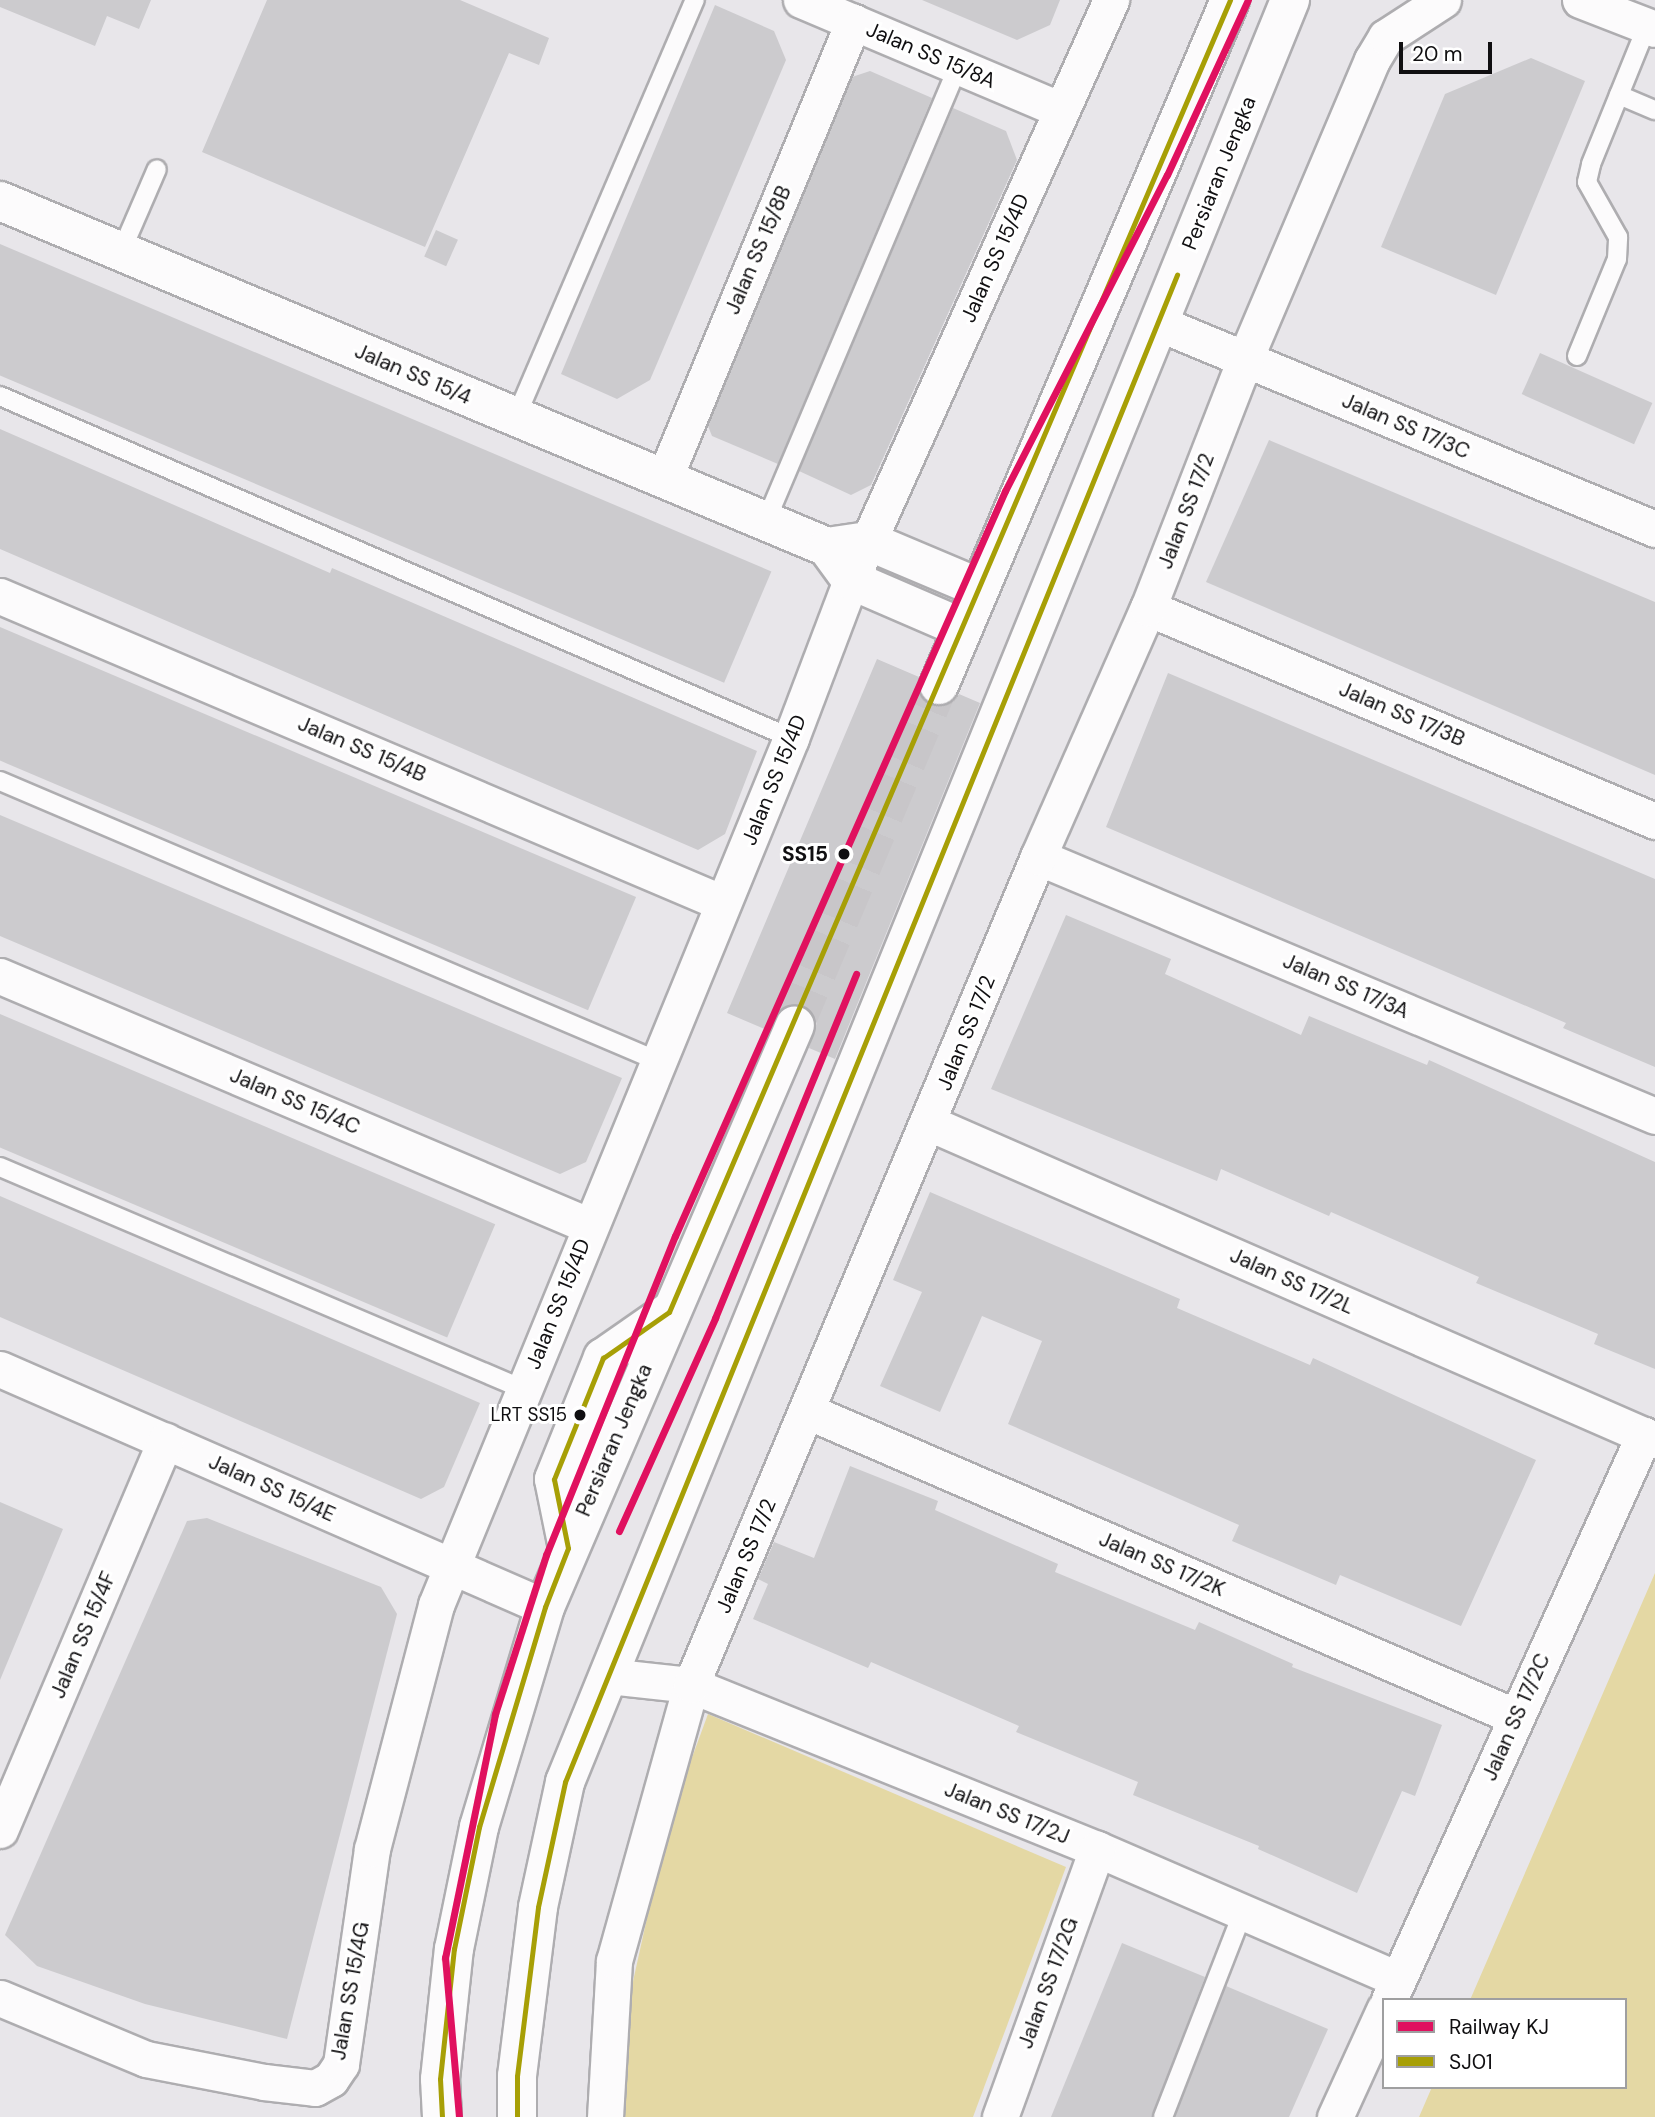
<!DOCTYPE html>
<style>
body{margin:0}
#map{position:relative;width:1655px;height:2117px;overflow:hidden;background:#e8e6ea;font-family:"DM Sans",sans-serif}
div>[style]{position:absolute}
.green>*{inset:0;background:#e4d8a4}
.building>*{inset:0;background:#cccbce;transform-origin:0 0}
.secondary-tunnel>*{height:38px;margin-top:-19px;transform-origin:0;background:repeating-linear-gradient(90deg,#c8c6c9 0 38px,transparent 0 57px)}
.roads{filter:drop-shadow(2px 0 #aeadb0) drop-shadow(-2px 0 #aeadb0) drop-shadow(0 2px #aeadb0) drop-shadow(0 -2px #aeadb0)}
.service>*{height:18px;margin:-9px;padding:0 9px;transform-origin:9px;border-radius:9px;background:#fcfbfc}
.minor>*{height:35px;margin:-17.5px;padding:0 17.5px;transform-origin:17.5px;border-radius:17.5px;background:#fcfbfc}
.tertiary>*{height:38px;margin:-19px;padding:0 19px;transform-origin:19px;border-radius:19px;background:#fcfbfc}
.secondary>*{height:38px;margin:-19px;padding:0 19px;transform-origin:19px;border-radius:19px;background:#fcfbfc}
.bus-1>*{height:5px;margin:-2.5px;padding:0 2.5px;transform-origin:2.5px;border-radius:2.5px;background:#a79f06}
.rail-1>*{height:7px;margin:-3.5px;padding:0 3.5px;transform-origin:3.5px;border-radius:3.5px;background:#e0115f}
.dots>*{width:19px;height:19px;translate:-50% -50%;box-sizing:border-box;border:4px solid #fff;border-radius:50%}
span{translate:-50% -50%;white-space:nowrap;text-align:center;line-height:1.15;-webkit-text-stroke:6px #fff;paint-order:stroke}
.bus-label{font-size:19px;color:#100f11}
.right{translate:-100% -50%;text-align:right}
.street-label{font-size:21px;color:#100f11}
.stop-label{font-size:21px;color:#100f11;font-weight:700}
.legend{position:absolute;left:1382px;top:1998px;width:245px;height:91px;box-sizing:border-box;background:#fff;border:2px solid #9f9fa0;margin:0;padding:9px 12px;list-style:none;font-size:21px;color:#100f11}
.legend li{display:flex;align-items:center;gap:14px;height:35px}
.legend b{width:35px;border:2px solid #9f9fa0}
.scale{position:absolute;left:1399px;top:42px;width:93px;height:32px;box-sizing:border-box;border:4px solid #100f11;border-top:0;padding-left:9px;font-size:21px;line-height:24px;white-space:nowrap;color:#100f11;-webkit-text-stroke:5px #fff;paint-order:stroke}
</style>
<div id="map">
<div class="green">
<i style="clip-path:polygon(1655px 1573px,1655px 2117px,1419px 2117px,1432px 2087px,1625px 2087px,1625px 2000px,1470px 2000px)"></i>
<i style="clip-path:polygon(708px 1714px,1066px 1867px,973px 2117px,620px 2117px,632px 1986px,668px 1823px)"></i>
</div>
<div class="building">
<i style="clip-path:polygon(0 0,151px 0,139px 29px,107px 16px,95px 46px,0 7px)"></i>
<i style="clip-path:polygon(267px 0,460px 0,549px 38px,539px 65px,509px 53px,425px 247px,202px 152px)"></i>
<i style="clip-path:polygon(922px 0,1060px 0,1050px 25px,1017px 40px)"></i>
<i style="clip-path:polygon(715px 5px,774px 31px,786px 60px,650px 380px,617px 399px,561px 374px)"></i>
<i style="clip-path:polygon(1531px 58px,1585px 81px,1496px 295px,1381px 247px,1445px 94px)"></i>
<i style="clip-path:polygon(870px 71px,932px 98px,778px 464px,712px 436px,708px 426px,852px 77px)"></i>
<i style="clip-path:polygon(953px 108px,1006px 131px,1017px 160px,871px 485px,851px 495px,799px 471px)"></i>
<i style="left:436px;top:230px;width:24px;height:29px;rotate:24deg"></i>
<i style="left:0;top:244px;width:838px;height:121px;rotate:23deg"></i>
<i style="left:1540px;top:353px;width:123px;height:45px;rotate:24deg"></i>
<i style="clip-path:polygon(0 429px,330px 573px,332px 568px,757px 751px,725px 834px,698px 850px,0 549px)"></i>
<i style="clip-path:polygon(1269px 440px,1655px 602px,1655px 775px,1206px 582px)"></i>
<i style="left:0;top:627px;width:691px;height:123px;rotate:23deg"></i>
<i style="clip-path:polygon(877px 659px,919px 677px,921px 698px,931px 705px,952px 703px,959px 694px,980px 703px,835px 1059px,809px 1048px,817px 1022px,803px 1005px,781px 1008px,769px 1031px,727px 1013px)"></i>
<i style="clip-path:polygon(1168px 673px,1655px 879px,1655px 1067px,1563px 1028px,1566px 1023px,1106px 827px)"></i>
<i style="clip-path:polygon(0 815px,622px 1078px,586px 1162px,560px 1174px,0 936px)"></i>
<i style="clip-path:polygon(1066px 915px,1171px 959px,1165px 974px,1301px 1035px,1309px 1016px,1427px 1065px,1429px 1060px,1655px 1162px,1655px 1369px,1594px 1344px,1598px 1334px,1476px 1283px,1479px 1277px,1331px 1212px,1329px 1216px,1221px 1169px,1217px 1181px,991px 1089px)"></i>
<i style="left:0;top:1014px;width:538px;height:123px;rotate:23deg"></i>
<i style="clip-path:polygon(930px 1192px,1180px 1299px,1177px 1308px,1310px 1365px,1313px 1358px,1536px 1460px,1461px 1626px,1340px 1575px,1336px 1585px,1232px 1541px,1239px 1525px,1008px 1424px,1042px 1341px,982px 1316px,940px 1412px,880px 1386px,922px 1292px,893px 1280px)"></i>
<i style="clip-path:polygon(0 1196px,480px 1403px,444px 1487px,421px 1499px,0 1317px)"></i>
<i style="clip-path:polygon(850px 1466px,938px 1501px,935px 1510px,1058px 1564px,1055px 1572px,1195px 1630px,1199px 1622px,1293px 1664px,1292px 1667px,1442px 1725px,1415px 1796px,1402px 1791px,1357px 1893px,1258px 1849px,1259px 1846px,1133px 1795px,1138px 1782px,1016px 1732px,1019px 1726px,871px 1662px,868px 1668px,753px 1619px,768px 1584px,758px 1579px,774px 1542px,814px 1558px)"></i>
<i style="clip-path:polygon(0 1502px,63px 1529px,0 1680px)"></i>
<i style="clip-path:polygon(207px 1518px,381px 1587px,397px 1614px,287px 2039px,145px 2004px,37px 1966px,5px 1935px,187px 1521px)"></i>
<i style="clip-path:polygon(1122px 1943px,1205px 1977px,1152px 2117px,1051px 2117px)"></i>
<i style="clip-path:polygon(1226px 1986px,1328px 2029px,1289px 2117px,1175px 2117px)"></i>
</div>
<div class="secondary-tunnel">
<i style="left:795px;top:1025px;width:369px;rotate:-67deg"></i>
</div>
<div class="roads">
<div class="service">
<i style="left:1619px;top:95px;width:39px;rotate:23deg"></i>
<i style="left:121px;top:252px;width:90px;rotate:-66.6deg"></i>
<i style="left:1577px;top:356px;width:105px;rotate:-67.6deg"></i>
<i style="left:1617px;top:259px;width:22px;rotate:-87deg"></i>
<i style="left:1618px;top:237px;width:63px;rotate:-119.4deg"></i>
<i style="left:1587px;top:182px;width:18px;rotate:-77deg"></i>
<i style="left:1591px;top:164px;width:149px;rotate:-67.9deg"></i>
<i style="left:0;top:396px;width:862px;rotate:23.38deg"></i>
<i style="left:516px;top:417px;width:454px;rotate:-66.8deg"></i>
<i style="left:766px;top:521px;width:494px;rotate:-67.1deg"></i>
<i style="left:0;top:781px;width:715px;rotate:23.05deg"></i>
<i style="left:0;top:1167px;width:568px;rotate:23deg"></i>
<i style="left:1163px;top:2117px;width:220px;rotate:-68.7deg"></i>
</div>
<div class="minor">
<i style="left:801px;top:0;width:282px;rotate:22.9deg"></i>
<i style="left:1580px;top:0;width:80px;rotate:21.1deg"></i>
<i style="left:1158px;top:323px;width:538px;rotate:22.51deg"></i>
<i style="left:664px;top:479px;width:495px;rotate:-67.5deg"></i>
<i style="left:0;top:596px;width:785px;rotate:23.01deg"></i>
<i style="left:1148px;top:608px;width:550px;rotate:22.79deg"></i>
<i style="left:1038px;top:857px;width:669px;rotate:22.77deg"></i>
<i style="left:0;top:976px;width:641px;rotate:22.96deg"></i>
<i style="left:929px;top:1123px;width:792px;rotate:23.59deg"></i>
<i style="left:0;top:1369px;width:595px;rotate:23.59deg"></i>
<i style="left:807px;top:1411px;width:772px;rotate:23.34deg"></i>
<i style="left:608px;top:1676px;width:83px;rotate:6.2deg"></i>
<i style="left:691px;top:1685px;width:438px;rotate:22deg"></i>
<i style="left:1097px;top:1849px;width:328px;rotate:23.4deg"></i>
<i style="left:0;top:1830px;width:423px;rotate:-67deg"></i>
<i style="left:0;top:1998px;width:158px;rotate:22.7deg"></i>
<i style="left:146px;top:2059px;width:120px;rotate:11deg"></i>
<i style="left:264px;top:2082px;width:51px;rotate:6.7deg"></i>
<i style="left:315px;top:2088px;width:18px;rotate:-29deg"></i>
<i style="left:331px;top:2079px;width:18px;rotate:-56deg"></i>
<i style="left:341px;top:2064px;width:217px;rotate:-81.8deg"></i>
<i style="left:372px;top:1849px;width:252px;rotate:-75.3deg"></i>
<i style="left:436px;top:1605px;width:937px;rotate:-67.73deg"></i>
<i style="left:791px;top:738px;width:169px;rotate:-69.2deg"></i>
<i style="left:851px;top:580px;width:636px;rotate:-65.85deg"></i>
<i style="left:1389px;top:2000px;width:620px;rotate:-65.71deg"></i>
<i style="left:605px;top:2117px;width:156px;rotate:-86.7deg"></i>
<i style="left:614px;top:1961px;width:287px;rotate:-74.4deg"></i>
<i style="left:691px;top:1685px;width:898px;rotate:-67.26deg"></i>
<i style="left:1038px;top:857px;width:272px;rotate:-66.2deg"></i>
<i style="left:1148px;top:608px;width:267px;rotate:-68.7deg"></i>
<i style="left:1245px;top:359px;width:325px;rotate:-67deg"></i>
<i style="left:1372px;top:60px;width:27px;rotate:-59deg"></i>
<i style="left:1386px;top:37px;width:68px;rotate:-33deg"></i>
<i style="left:1000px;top:2117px;width:285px;rotate:-70.1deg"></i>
<i style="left:1335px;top:2117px;width:118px;rotate:-65.4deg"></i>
</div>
<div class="tertiary">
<i style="left:0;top:201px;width:896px;rotate:22.7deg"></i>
<i style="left:827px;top:547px;width:41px;rotate:-8.3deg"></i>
<i style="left:868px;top:541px;width:121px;rotate:22.9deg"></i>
<i style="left:827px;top:547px;width:41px;rotate:54deg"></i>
<i style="left:851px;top:580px;width:121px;rotate:23.4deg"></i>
</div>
<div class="secondary">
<i style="left:939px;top:685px;width:744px;rotate:-66.98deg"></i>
<i style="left:568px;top:1548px;width:70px;rotate:-101.5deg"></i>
<i style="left:554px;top:1479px;width:131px;rotate:-68deg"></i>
<i style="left:603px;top:1358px;width:80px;rotate:-34.9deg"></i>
<i style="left:442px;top:2117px;width:38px;rotate:-93deg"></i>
<i style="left:440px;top:2079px;width:131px;rotate:-83.9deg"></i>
<i style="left:454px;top:1949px;width:125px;rotate:-78.4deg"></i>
<i style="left:479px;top:1827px;width:230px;rotate:-73.3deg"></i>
<i style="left:545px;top:1607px;width:633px;rotate:-66.75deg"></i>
<i style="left:517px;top:2117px;width:41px;rotate:-90deg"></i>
<i style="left:517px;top:2076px;width:170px;rotate:-82.9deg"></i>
<i style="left:538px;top:1907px;width:128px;rotate:-77.8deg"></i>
<i style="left:565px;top:1782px;width:1924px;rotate:-67.86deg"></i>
</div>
</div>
<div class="bus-1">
<i style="left:442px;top:2117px;width:38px;rotate:-93deg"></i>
<i style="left:440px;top:2079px;width:131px;rotate:-83.9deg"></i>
<i style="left:454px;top:1949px;width:125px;rotate:-78.4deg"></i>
<i style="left:479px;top:1827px;width:230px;rotate:-73.3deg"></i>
<i style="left:545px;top:1607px;width:63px;rotate:-68.7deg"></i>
<i style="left:568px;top:1548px;width:70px;rotate:-101.5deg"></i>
<i style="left:554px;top:1479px;width:131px;rotate:-68deg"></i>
<i style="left:603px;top:1358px;width:80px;rotate:-34.9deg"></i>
<i style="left:669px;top:1312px;width:1427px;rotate:-66.85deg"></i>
<i style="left:517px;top:2117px;width:41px;rotate:-90deg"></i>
<i style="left:517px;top:2076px;width:170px;rotate:-82.9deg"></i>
<i style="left:538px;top:1907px;width:128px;rotate:-77.8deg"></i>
<i style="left:565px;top:1782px;width:1627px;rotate:-67.9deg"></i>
</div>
<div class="rail-1">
<i style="left:619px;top:1531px;width:234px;rotate:-65.7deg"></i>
<i style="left:715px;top:1318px;width:372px;rotate:-67.7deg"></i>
<i style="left:459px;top:2117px;width:160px;rotate:-95deg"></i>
<i style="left:445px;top:1958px;width:249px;rotate:-78.4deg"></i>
<i style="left:495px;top:1714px;width:167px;rotate:-72.2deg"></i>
<i style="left:546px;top:1555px;width:344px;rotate:-68deg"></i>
<i style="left:675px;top:1236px;width:815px;rotate:-66.11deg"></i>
<i style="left:1005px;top:491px;width:355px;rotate:-62.9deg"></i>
<i style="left:1167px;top:175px;width:193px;rotate:-65.2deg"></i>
</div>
<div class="dots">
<i style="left:844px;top:854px;background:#100f11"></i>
<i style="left:580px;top:1415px;background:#100f11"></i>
</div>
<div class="bus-label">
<span class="right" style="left:567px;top:1415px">LRT SS15</span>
</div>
<div class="street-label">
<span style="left:931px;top:55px;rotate:23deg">Jalan SS 15/8A</span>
<span style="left:1219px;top:173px;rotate:-68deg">Persiaran Jengka</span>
<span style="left:758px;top:250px;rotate:-67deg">Jalan SS 15/8B</span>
<span style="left:995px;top:258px;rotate:-66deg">Jalan SS 15/4D</span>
<span style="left:413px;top:374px;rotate:23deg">Jalan SS 15/4</span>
<span style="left:1406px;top:426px;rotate:23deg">Jalan SS 17/3C</span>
<span style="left:1186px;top:511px;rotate:-69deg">Jalan SS 17/2</span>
<span style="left:1402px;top:714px;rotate:23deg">Jalan SS 17/3B</span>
<span style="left:362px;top:749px;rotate:23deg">Jalan SS 15/4B</span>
<span style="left:774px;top:780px;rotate:-68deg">Jalan SS 15/4D</span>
<span style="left:1346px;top:986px;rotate:23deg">Jalan SS 17/3A</span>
<span style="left:966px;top:1033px;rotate:-68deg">Jalan SS 17/2</span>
<span style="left:295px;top:1101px;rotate:23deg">Jalan SS 15/4C</span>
<span style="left:1292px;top:1281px;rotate:24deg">Jalan SS 17/2L</span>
<span style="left:558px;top:1304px;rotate:-68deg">Jalan SS 15/4D</span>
<span style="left:614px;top:1440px;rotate:-67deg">Persiaran Jengka</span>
<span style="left:272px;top:1488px;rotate:24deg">Jalan SS 15/4E</span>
<span style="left:746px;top:1556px;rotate:-67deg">Jalan SS 17/2</span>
<span style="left:1162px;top:1564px;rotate:23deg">Jalan SS 17/2K</span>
<span style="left:83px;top:1635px;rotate:-67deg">Jalan SS 15/4F</span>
<span style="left:1516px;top:1717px;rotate:-66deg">Jalan SS 17/2C</span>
<span style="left:1007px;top:1813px;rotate:22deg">Jalan SS 17/2J</span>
<span style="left:1048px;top:1983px;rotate:-70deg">Jalan SS 17/2G</span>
<span style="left:350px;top:1991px;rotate:-80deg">Jalan SS 15/4G</span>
</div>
<div class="stop-label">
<span class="right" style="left:828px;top:854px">SS15</span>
</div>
<ul class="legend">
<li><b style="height:9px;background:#e0115f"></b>Railway KJ</li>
<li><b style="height:9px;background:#a79f06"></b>SJ01</li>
</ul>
<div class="scale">20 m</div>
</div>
